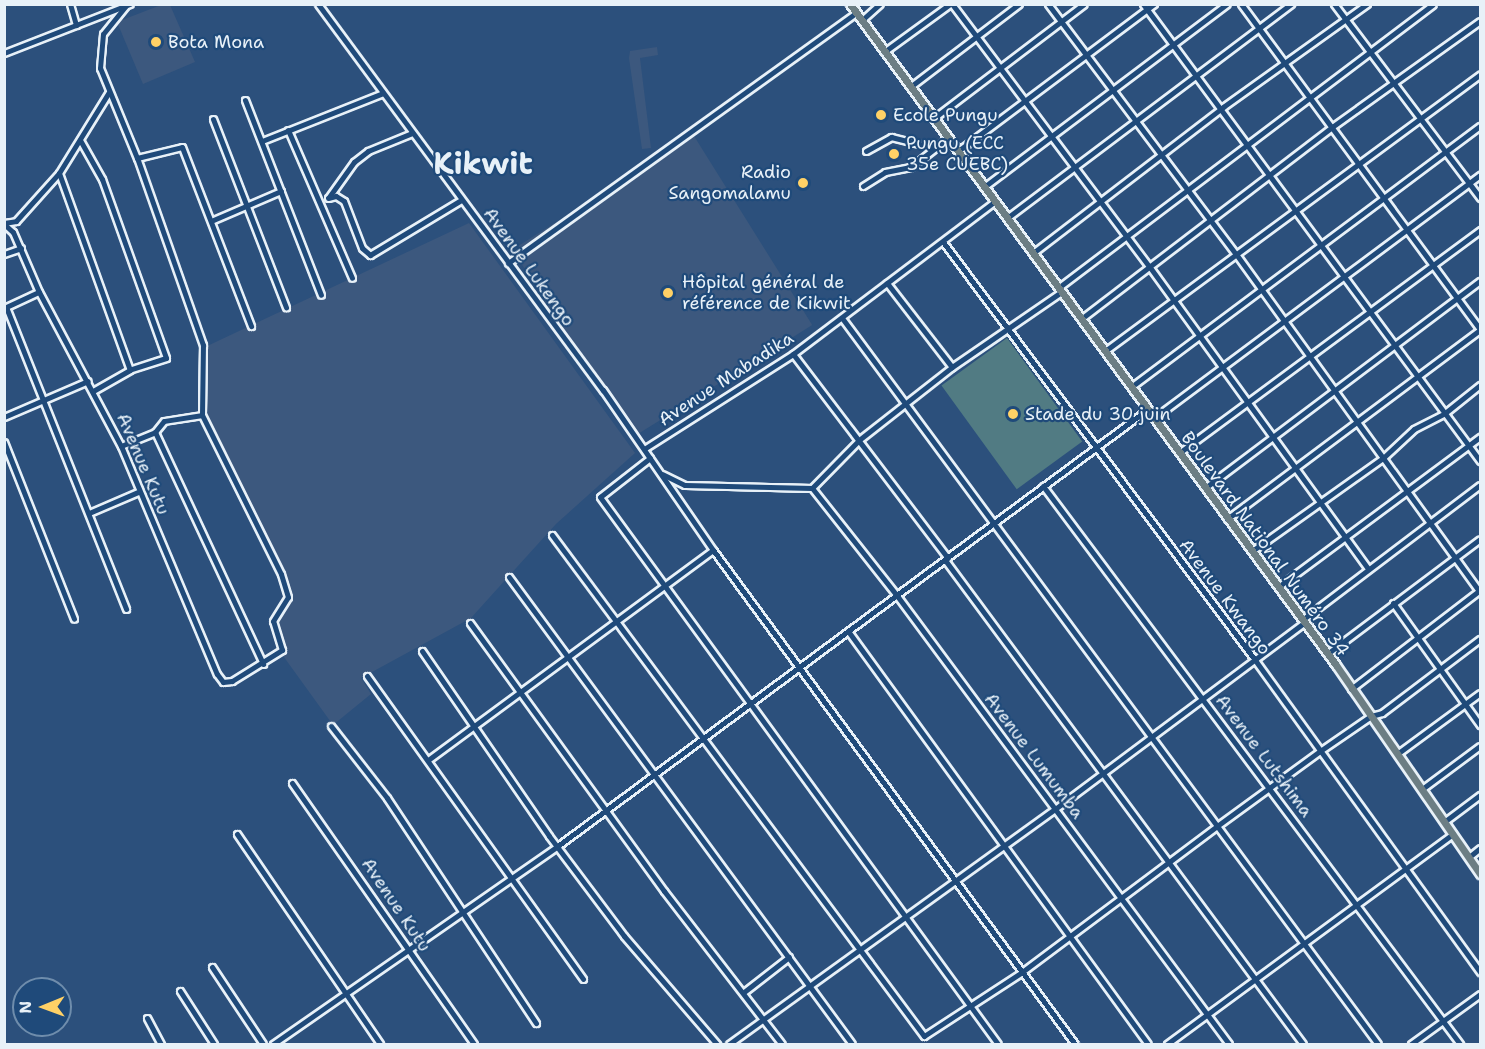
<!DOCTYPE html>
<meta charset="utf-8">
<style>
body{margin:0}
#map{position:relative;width:1485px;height:1049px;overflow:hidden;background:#2c507c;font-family:"Shantell Sans",sans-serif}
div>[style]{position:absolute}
.built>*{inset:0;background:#3c587e;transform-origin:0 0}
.green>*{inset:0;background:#517b83;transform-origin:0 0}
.roads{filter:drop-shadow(2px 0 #e8f1f8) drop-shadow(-2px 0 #e8f1f8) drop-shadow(0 2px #e8f1f8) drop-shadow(0 -2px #e8f1f8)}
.minor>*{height:5px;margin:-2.5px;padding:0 2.5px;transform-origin:2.5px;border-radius:2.5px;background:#1f4a7a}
.major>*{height:7px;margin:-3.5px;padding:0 3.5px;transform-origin:3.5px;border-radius:3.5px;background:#6c7e84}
.dots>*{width:16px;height:16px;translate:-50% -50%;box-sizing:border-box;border:3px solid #1f4a7a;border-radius:50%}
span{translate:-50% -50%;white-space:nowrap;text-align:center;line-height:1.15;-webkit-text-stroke:4.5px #1f4a7a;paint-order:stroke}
.poi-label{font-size:18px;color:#e8f1f8}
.left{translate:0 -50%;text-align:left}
.right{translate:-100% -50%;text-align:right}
.street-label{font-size:18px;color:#e8f1f8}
.town-label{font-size:30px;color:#e8f1f8;font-weight:700}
.frame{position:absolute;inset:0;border:6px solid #e8f1f8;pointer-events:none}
.north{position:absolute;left:12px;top:977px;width:60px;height:60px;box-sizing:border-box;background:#1f4a7a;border:2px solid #6f8dac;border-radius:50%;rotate:269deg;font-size:16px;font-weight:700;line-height:24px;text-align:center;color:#e8f1f8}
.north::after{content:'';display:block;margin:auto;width:21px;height:27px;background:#ffd166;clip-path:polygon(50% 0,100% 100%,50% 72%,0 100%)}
</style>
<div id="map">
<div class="built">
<i style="clip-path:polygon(161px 5px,170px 5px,195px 62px,143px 84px,117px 22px)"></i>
<i style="clip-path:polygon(657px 47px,658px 55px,640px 58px,651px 148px,642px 149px,629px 58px,630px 51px)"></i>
<i style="left:694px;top:136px;width:223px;height:214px;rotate:58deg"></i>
<i style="clip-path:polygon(469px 223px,635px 453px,556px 524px,471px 618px,361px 678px,371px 694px,333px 725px,281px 653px,273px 621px,287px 592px,203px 413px,203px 348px)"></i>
</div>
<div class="green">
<i style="left:1007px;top:338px;width:128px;height:81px;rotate:54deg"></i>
</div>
<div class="roads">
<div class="minor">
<i style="left:70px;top:4px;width:22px;rotate:74deg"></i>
<i style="left:318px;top:4px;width:480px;rotate:53.6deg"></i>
<i style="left:603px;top:390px;width:194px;rotate:55.5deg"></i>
<i style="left:713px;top:550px;width:612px;rotate:53.77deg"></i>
<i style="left:952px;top:4px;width:328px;rotate:53.1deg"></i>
<i style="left:1149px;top:266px;width:374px;rotate:54.1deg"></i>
<i style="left:1048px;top:4px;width:313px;rotate:53.1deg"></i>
<i style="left:1236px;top:254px;width:417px;rotate:54.2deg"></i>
<i style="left:1143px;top:4px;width:568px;rotate:53.59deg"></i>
<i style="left:1241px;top:4px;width:403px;rotate:53.7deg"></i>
<i style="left:1334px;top:4px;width:243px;rotate:53deg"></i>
<i style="left:862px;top:20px;width:24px;rotate:-42deg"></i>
<i style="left:884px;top:52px;width:82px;rotate:-36deg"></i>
<i style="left:4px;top:53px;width:135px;rotate:-21.3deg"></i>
<i style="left:910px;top:87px;width:137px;rotate:-37.3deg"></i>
<i style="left:245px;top:100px;width:209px;rotate:68.7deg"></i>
<i style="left:934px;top:118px;width:188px;rotate:-37.2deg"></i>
<i style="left:213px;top:119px;width:202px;rotate:68.8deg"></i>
<i style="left:288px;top:130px;width:161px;rotate:66.6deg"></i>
<i style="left:80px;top:140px;width:45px;rotate:60.6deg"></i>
<i style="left:102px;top:179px;width:190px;rotate:70.3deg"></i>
<i style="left:166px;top:358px;width:38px;rotate:162deg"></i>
<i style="left:130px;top:370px;width:43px;rotate:150.4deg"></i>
<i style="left:262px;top:141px;width:130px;rotate:-21.6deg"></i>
<i style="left:866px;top:151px;width:29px;rotate:-29deg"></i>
<i style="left:891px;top:137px;width:45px;rotate:14deg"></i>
<i style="left:958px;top:151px;width:245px;rotate:-36.9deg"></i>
<i style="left:137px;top:158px;width:46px;rotate:-13.7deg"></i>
<i style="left:182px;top:147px;width:192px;rotate:68.9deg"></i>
<i style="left:59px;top:173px;width:209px;rotate:70.2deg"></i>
<i style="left:863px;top:186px;width:26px;rotate:-32deg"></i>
<i style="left:885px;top:172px;width:26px;rotate:-11deg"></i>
<i style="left:911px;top:167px;width:47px;rotate:-38.1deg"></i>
<i style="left:984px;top:187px;width:304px;rotate:-37deg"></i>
<i style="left:329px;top:197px;width:43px;rotate:-54.5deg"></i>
<i style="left:354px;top:162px;width:18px;rotate:-38deg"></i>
<i style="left:368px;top:151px;width:48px;rotate:-22.2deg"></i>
<i style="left:328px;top:198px;width:8px;rotate:-14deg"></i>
<i style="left:336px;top:196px;width:9px;rotate:32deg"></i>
<i style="left:344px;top:201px;width:50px;rotate:69deg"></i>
<i style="left:362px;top:248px;width:11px;rotate:41deg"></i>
<i style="left:370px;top:255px;width:106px;rotate:-31.1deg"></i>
<i style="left:1007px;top:218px;width:356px;rotate:-37deg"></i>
<i style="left:211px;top:221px;width:76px;rotate:-23.2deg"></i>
<i style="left:4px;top:223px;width:12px;rotate:-9deg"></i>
<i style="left:16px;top:221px;width:64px;rotate:-48.1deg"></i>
<i style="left:59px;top:173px;width:95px;rotate:-58.3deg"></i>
<i style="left:4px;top:224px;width:12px;rotate:42deg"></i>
<i style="left:13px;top:232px;width:65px;rotate:66.6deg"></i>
<i style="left:39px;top:292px;width:174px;rotate:62deg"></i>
<i style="left:121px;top:446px;width:247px;rotate:67.2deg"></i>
<i style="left:217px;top:674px;width:10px;rotate:53deg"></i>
<i style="left:223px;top:682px;width:9px;rotate:-6deg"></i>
<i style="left:232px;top:681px;width:59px;rotate:-31.8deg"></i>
<i style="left:282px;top:650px;width:30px;rotate:-107deg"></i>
<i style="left:273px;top:621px;width:28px;rotate:-58deg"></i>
<i style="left:288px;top:597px;width:24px;rotate:-107deg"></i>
<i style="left:281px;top:574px;width:178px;rotate:-116.4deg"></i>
<i style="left:202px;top:415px;width:70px;rotate:-89.2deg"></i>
<i style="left:203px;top:345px;width:198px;rotate:-109.4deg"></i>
<i style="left:137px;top:158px;width:97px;rotate:-112.3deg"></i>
<i style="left:100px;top:68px;width:34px;rotate:-85deg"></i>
<i style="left:103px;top:34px;width:36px;rotate:-51deg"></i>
<i style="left:943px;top:242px;width:522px;rotate:53.26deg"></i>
<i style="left:1255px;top:660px;width:385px;rotate:54.2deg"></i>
<i style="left:1033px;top:253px;width:240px;rotate:-37.5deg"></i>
<i style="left:1223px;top:107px;width:177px;rotate:-35.6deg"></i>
<i style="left:4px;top:254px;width:18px;rotate:-19deg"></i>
<i style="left:508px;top:263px;width:428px;rotate:-35.7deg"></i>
<i style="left:887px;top:283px;width:106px;rotate:52.3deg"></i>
<i style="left:1058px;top:288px;width:470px;rotate:-37.1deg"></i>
<i style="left:6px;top:307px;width:325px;rotate:68.3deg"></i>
<i style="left:4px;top:308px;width:38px;rotate:-25deg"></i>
<i style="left:842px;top:318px;width:902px;rotate:53.56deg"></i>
<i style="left:1081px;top:319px;width:316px;rotate:-37.4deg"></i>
<i style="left:1332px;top:127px;width:182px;rotate:-35.6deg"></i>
<i style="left:1105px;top:351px;width:466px;rotate:-36.4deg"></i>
<i style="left:793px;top:354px;width:256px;rotate:52.8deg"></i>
<i style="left:1131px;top:387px;width:436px;rotate:-36.8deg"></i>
<i style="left:4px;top:417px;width:91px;rotate:-23.2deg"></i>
<i style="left:1154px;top:418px;width:407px;rotate:-36.7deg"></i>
<i style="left:155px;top:432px;width:256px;rotate:65deg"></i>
<i style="left:4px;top:442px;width:190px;rotate:68.4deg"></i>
<i style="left:121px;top:446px;width:37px;rotate:-22deg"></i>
<i style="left:155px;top:432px;width:14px;rotate:-51deg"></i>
<i style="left:164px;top:421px;width:38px;rotate:-9deg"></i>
<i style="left:644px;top:449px;width:177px;rotate:-32.5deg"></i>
<i style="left:793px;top:354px;width:253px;rotate:-37.1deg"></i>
<i style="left:1179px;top:453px;width:375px;rotate:-36.5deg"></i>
<i style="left:650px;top:458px;width:63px;rotate:142deg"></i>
<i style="left:600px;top:497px;width:676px;rotate:53.96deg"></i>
<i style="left:662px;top:474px;width:25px;rotate:26deg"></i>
<i style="left:685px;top:485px;width:127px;rotate:1.4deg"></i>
<i style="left:1043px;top:486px;width:697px;rotate:53.23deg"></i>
<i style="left:812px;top:488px;width:139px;rotate:51.7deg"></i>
<i style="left:898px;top:597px;width:556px;rotate:53.48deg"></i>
<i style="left:812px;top:488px;width:67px;rotate:-45.6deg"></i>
<i style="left:859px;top:440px;width:118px;rotate:-38.1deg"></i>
<i style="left:952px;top:367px;width:132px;rotate:-34.5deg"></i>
<i style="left:1205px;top:488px;width:344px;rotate:-37deg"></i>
<i style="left:89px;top:513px;width:53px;rotate:-23.2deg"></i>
<i style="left:1227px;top:519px;width:316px;rotate:-36.8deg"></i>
<i style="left:552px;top:535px;width:624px;rotate:53.41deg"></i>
<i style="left:924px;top:1036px;width:117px;rotate:-33.1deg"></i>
<i style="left:1022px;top:972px;width:244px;rotate:-36.8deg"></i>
<i style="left:1217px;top:826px;width:127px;rotate:-36.1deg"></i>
<i style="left:1320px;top:751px;width:62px;rotate:-34.5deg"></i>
<i style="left:1371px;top:716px;width:11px;rotate:-15deg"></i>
<i style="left:1382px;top:713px;width:123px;rotate:-37.1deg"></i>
<i style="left:1252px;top:551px;width:161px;rotate:-35.4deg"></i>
<i style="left:1383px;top:458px;width:42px;rotate:-43.1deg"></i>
<i style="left:1414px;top:429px;width:35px;rotate:-27deg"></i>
<i style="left:1445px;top:413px;width:45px;rotate:-38.7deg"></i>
<i style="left:945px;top:560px;width:602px;rotate:53.51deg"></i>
<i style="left:509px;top:577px;width:579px;rotate:53.7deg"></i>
<i style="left:1278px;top:587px;width:252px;rotate:-36.6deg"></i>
<i style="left:1393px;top:603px;width:150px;rotate:54.5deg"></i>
<i style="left:1302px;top:620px;width:223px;rotate:-37.2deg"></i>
<i style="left:470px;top:623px;width:331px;rotate:54.1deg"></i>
<i style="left:664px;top:891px;width:193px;rotate:52.4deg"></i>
<i style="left:848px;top:631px;width:510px;rotate:54.01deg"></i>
<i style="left:422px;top:651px;width:224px;rotate:55.5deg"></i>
<i style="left:549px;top:836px;width:125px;rotate:53.1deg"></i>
<i style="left:624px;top:936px;width:143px;rotate:49.3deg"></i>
<i style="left:1327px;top:654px;width:191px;rotate:-36.9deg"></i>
<i style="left:367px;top:676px;width:372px;rotate:54.5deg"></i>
<i style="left:1351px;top:689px;width:163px;rotate:-37.5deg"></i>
<i style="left:331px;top:726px;width:91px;rotate:52.1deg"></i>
<i style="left:387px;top:798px;width:270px;rotate:56.5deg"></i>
<i style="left:1397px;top:754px;width:103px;rotate:-36.3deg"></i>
<i style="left:428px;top:760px;width:354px;rotate:-36.4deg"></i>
<i style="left:292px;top:783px;width:318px;rotate:55.1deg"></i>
<i style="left:1422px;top:789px;width:72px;rotate:-36.6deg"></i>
<i style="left:1444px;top:822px;width:45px;rotate:-36.9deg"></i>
<i style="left:237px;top:834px;width:254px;rotate:55.7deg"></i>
<i style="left:1469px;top:857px;width:14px;rotate:-39deg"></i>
<i style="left:212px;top:967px;width:92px;rotate:56.5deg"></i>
<i style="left:180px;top:991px;width:63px;rotate:57.3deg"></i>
<i style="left:744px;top:992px;width:57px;rotate:-37.9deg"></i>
<i style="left:147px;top:1018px;width:30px;rotate:62deg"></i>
<i style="left:273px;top:1044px;width:348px;rotate:-34.8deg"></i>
<i style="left:559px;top:845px;width:733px;rotate:-36.51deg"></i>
<i style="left:729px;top:1044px;width:402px;rotate:-35.8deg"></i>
<i style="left:1055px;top:809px;width:311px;rotate:-36.8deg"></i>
<i style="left:1167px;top:1044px;width:355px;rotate:-36.3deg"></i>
<i style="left:1411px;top:1044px;width:85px;rotate:-35.9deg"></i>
</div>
<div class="major">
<i style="left:850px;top:4px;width:820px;rotate:53.67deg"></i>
<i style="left:1336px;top:665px;width:254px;rotate:55.4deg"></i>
</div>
</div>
<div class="dots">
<i style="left:156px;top:42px;background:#ffd166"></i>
<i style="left:881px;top:115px;background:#ffd166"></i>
<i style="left:894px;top:154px;background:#ffd166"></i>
<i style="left:803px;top:183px;background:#ffd166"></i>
<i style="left:668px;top:293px;background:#ffd166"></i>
<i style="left:1013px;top:414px;background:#ffd166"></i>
</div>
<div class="poi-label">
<span class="left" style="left:168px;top:42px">Bota Mona</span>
<span class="left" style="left:893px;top:115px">Ecole Pungu</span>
<span class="left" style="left:906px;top:154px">Pungu (ECC<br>35e CUEBC)</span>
<span class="right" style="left:791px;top:183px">Radio<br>Sangomalamu</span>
<span class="left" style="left:682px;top:293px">Hôpital général de<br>référence de Kikwit</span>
<span class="left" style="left:1025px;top:414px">Stade du 30 juin</span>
</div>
<div class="street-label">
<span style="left:529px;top:267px;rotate:54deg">Avenue Lukengo</span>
<span style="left:726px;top:379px;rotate:-33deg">Avenue Mabadika</span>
<span style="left:143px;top:464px;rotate:67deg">Avenue Kutu</span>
<span style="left:1265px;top:544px;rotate:54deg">Boulevard National Numéro 34</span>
<span style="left:1225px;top:597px;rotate:53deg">Avenue Kwango</span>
<span style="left:1034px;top:756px;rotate:53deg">Avenue Lumumba</span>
<span style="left:1264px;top:756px;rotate:53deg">Avenue Lutshima</span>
<span style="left:396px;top:905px;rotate:56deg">Avenue Kutu</span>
</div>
<div class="town-label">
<span style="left:483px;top:164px">Kikwit</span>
</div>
<div class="frame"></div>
<div class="north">N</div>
</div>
